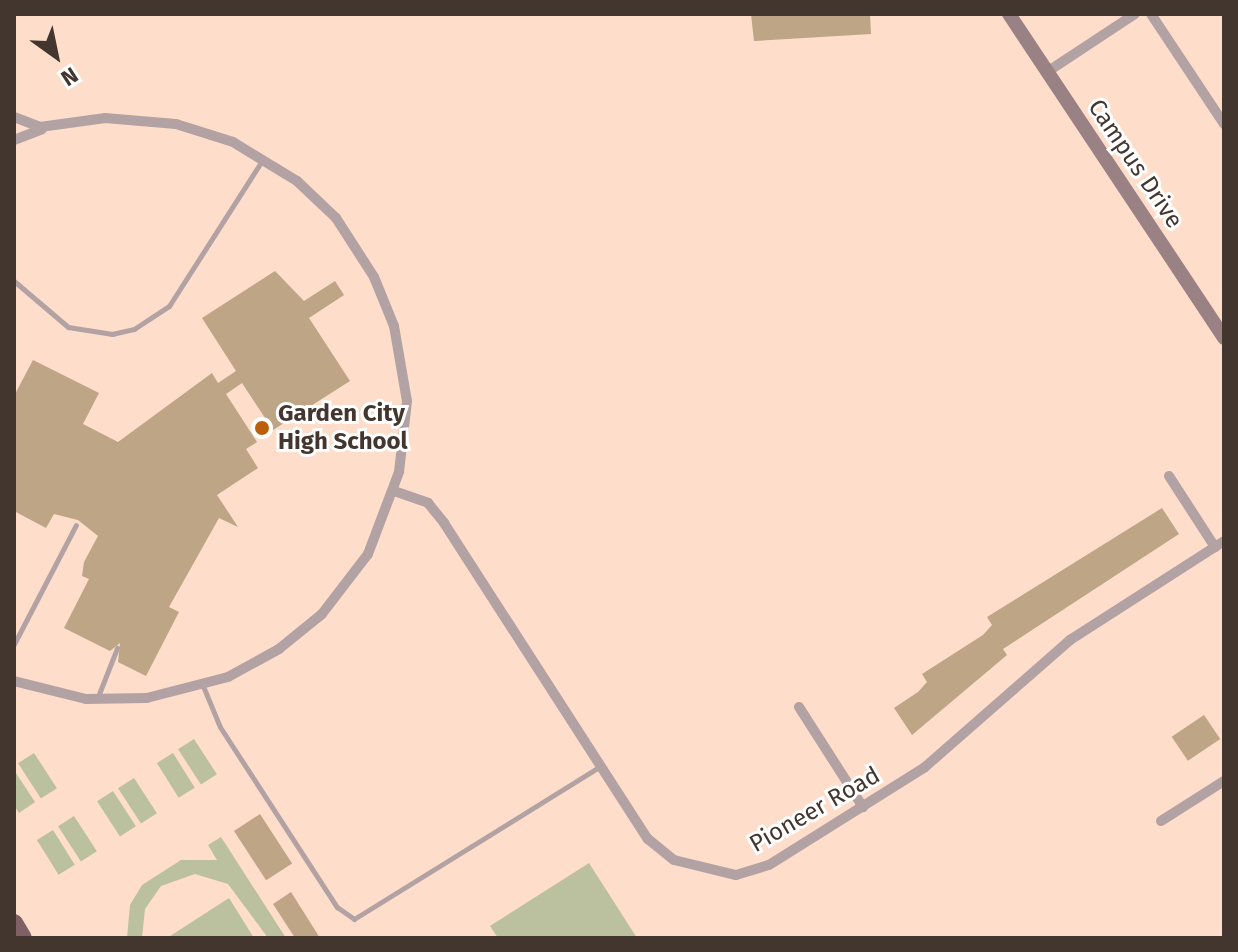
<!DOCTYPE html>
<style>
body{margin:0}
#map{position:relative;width:1238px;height:952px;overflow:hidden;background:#feddcb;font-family:"Fira Sans",sans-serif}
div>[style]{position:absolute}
.green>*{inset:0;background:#bbc09e;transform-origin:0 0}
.building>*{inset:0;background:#bda585;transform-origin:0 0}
.service>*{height:5px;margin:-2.5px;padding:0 2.5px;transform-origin:2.5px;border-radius:2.5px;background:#b3a2a3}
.minor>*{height:10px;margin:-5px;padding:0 5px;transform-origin:5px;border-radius:5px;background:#b3a2a3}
.secondary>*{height:14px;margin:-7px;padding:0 7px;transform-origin:7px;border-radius:7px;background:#9a8184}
.trunk>*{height:18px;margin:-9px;padding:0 9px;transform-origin:9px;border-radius:9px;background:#7f6064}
.dots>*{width:22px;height:22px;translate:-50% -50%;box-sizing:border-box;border:4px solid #fff;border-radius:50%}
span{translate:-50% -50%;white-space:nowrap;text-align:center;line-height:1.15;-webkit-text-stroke:6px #fff;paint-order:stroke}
.street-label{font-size:24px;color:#43362f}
.poi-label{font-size:24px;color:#43362f;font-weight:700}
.left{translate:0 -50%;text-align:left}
.frame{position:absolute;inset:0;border:16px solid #43362f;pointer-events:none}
.north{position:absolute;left:16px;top:16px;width:80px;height:80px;-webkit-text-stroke:6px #fff;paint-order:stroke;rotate:147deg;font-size:22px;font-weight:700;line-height:32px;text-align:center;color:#43362f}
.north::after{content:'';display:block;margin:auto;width:28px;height:36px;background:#43362f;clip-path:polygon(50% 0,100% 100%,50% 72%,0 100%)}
</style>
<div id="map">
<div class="green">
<i style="left:194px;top:739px;width:42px;height:19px;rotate:57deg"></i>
<i style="left:34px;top:753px;width:42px;height:19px;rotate:57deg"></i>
<i style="left:173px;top:753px;width:41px;height:19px;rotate:58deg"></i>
<i style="clip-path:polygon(14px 770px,35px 802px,19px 813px,14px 805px)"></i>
<i style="left:134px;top:778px;width:42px;height:19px;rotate:57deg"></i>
<i style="left:113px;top:791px;width:42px;height:19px;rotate:57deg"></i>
<i style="left:74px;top:816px;width:42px;height:19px;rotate:57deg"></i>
<i style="left:53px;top:830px;width:41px;height:19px;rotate:58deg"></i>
<i style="clip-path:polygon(221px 837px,286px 938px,268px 938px,228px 884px,195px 874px,161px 886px,145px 909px,142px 938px,127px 938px,130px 905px,142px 885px,181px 860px,217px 860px,208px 845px)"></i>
<i style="clip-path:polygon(589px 863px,637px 938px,498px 938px,490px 926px)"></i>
<i style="clip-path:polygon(229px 898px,254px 938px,167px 938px)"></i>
</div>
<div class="building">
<i style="clip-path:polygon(751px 14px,870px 14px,871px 34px,754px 41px)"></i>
<i style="clip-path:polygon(275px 271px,304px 301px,335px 281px,344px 295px,309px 318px,350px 381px,273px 430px,242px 383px,226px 394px,257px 442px,246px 449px,258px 468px,217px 495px,238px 527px,219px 518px,169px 607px,179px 612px,146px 676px,118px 662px,120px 643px,110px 651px,64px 628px,89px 579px,82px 576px,84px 562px,98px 536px,78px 520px,54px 514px,46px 528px,14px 511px,14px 396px,33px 360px,99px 393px,83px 424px,118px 442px,212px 373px,218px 383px,236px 371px,202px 318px)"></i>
<i style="clip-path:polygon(1162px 508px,1179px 534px,1003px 649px,1007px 655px,912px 735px,894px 708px,918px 692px,927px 682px,922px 674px,983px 635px,992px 625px,987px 617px)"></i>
<i style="left:1204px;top:715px;width:29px;height:39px;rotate:56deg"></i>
<i style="left:260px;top:814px;width:59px;height:31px;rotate:57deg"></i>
<i style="clip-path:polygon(291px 892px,320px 938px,295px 938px,273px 904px)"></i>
</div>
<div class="service">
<i style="left:14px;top:281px;width:71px;rotate:40.4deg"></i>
<i style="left:68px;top:327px;width:45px;rotate:9deg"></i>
<i style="left:112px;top:334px;width:23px;rotate:-13deg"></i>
<i style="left:134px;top:329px;width:42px;rotate:-33.3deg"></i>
<i style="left:169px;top:306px;width:174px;rotate:-57.4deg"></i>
<i style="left:14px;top:644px;width:134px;rotate:-62.5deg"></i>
<i style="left:203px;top:686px;width:44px;rotate:67.5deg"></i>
<i style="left:220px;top:727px;width:215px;rotate:57deg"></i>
<i style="left:337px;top:907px;width:21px;rotate:35deg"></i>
<i style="left:354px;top:919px;width:288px;rotate:-31.8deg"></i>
<i style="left:97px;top:699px;width:55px;rotate:-68.6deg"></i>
</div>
<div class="minor">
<i style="left:1151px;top:14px;width:132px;rotate:56.4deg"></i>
<i style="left:1047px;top:72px;width:105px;rotate:-33.4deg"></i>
<i style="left:14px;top:117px;width:28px;rotate:21deg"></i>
<i style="left:40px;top:127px;width:66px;rotate:-7.9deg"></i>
<i style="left:105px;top:118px;width:71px;rotate:4.8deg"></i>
<i style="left:176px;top:124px;width:60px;rotate:17.5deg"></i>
<i style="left:233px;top:142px;width:75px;rotate:31.4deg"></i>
<i style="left:297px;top:181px;width:54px;rotate:43.5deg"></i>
<i style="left:336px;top:218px;width:70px;rotate:57.2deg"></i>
<i style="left:374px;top:277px;width:53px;rotate:67.8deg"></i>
<i style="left:394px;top:326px;width:76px;rotate:80.2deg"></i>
<i style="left:407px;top:401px;width:71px;rotate:96.4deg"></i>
<i style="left:399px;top:472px;width:88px;rotate:110.7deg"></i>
<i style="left:368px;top:554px;width:76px;rotate:127.5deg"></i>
<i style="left:322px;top:614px;width:55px;rotate:140.9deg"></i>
<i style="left:279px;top:649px;width:58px;rotate:151.2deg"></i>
<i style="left:228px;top:677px;width:84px;rotate:165.5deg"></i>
<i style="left:147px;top:698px;width:61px;rotate:179.1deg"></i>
<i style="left:86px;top:699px;width:74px;rotate:-166deg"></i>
<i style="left:14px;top:140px;width:30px;rotate:-21deg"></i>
<i style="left:1169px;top:476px;width:85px;rotate:57.1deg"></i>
<i style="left:394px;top:491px;width:36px;rotate:19deg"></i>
<i style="left:428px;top:503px;width:26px;rotate:51deg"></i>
<i style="left:444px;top:523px;width:376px;rotate:57.2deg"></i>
<i style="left:648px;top:839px;width:33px;rotate:39deg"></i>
<i style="left:674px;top:860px;width:64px;rotate:13.6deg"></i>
<i style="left:736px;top:875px;width:34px;rotate:-17deg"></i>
<i style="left:769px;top:865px;width:184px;rotate:-32.1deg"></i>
<i style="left:925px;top:767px;width:193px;rotate:-41.2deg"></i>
<i style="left:1070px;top:640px;width:183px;rotate:-32.7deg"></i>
<i style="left:799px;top:707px;width:119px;rotate:57.4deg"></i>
<i style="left:1161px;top:821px;width:75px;rotate:-32.4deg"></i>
</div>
<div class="secondary">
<i style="left:1009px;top:14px;width:389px;rotate:56.4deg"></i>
</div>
<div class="trunk">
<i style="left:14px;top:923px;width:17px;rotate:59deg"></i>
</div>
<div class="dots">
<i style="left:262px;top:428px;background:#bc5f0c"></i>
</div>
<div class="street-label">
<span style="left:1135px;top:164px;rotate:56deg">Campus Drive</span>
<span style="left:815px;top:810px;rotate:-30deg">Pioneer Road</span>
</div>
<div class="poi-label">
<span class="left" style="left:278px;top:428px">Garden City<br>High School</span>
</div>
<div class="frame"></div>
<div class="north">N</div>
</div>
